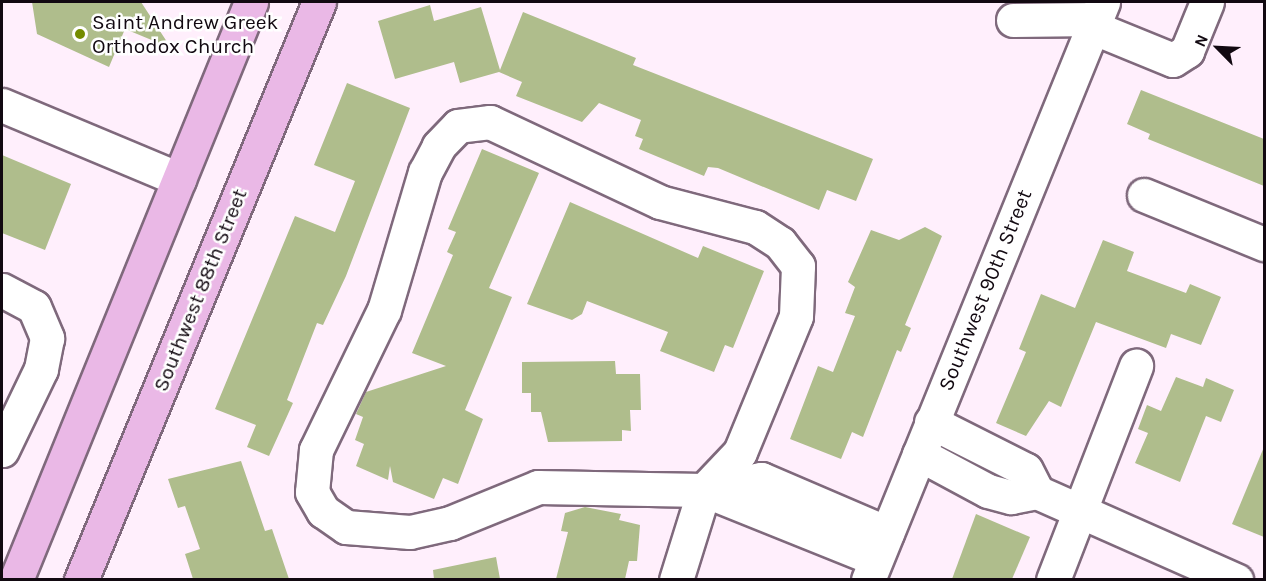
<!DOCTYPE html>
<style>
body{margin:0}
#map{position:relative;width:1266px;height:581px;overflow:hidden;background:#ffeffc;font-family:Karla,sans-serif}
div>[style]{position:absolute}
.building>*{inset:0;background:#afbd8c}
.roads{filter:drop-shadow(2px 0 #7f697c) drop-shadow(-2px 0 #7f697c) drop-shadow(0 2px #7f697c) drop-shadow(0 -2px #7f697c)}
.minor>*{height:33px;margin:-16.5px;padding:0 16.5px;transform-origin:16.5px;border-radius:16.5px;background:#fff}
.major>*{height:33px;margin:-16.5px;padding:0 16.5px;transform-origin:16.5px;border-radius:16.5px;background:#eab8e6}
.dots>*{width:16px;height:16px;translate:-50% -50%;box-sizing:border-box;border:3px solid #fff;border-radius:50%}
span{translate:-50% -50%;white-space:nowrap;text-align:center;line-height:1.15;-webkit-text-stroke:5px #fff;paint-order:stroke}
.poi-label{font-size:21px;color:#120911}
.left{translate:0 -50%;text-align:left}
.street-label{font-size:21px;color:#120911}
.frame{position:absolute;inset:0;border:3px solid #120911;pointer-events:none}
.north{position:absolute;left:1188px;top:18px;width:60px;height:60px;-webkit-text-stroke:4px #fff;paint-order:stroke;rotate:294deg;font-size:16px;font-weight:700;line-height:24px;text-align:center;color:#120911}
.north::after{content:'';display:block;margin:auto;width:21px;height:27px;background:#120911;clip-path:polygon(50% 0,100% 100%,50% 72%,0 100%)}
</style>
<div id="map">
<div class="building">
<i style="clip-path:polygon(32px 2px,141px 2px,171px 48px,125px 29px,109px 67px,37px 34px)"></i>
<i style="clip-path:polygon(430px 5px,434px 21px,481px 7px,500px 70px,523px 12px,636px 58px,633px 65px,873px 159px,856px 201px,827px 190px,819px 210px,718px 168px,708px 167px,704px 176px,639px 149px,643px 139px,635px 136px,641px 120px,599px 103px,582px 122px,516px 96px,522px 82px,499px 72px,460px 83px,454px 62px,395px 79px,378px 21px)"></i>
<i style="clip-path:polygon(347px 83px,410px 108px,346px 276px,323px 325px,317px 323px,287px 400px,293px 403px,269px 456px,247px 447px,256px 425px,215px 409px,295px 216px,335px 232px,355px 181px,314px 165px)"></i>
<i style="clip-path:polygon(1141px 90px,1264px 139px,1264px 186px,1148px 139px,1150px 134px,1127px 124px)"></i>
<i style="clip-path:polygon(482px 149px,539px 173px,489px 288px,512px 297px,465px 410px,483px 419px,458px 484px,443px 478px,434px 499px,393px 482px,390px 466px,388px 480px,356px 466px,364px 444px,355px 440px,363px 417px,356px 414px,366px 392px,446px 366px,412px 353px,453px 255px,447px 252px,456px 232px,448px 229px)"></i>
<i style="clip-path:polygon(2px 155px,71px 184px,45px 250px,2px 233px)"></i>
<i style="clip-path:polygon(570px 202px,698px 258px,703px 246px,764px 271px,733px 348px,725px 345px,714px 372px,660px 351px,668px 332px,587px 301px,582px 314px,572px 320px,527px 304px)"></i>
<i style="clip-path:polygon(925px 227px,942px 236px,905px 325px,911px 328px,901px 352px,897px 350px,863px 437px,852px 432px,841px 459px,790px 439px,818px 366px,833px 372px,855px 316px,845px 313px,855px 287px,848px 282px,871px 230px,899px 240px)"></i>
<i style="clip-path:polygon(1103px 240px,1134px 252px,1127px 271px,1186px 293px,1190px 284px,1221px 297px,1201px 345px,1171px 334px,1166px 348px,1096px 322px,1061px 407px,1049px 401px,1026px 436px,996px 423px,1026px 352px,1019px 349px,1041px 294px,1075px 308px)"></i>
<i style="clip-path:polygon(615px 361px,616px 374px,640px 374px,641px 410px,630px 410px,631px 431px,622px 430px,622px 441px,548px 442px,541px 412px,531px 412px,531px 393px,522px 393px,522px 362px)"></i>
<i style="clip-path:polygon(1176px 377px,1203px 387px,1206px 378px,1234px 390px,1221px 422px,1206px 416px,1180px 482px,1135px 463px,1148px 433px,1138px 429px,1147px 405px,1161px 411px)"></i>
<i style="clip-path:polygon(1264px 447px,1264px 537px,1232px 524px)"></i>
<i style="clip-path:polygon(241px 461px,265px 531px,272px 529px,289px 579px,193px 579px,185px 554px,200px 549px,185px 506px,178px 508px,168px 479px)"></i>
<i style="clip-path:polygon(585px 507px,621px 514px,619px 520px,640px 525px,637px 561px,629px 561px,625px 579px,556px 579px,568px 532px,561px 531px,565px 513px)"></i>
<i style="clip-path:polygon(976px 514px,1030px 537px,1012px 579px,952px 579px)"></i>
<i style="clip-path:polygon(496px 557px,500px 579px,434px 579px,433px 570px)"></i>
</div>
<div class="roads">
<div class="minor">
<i style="left:1013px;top:20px;width:82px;rotate:-0.7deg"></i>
<i style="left:1092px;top:27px;width:87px;rotate:22.2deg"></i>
<i style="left:1173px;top:60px;width:17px;rotate:-33deg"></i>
<i style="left:1187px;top:51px;width:53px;rotate:-67.8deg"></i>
<i style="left:2px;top:105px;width:192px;rotate:22.7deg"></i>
<i style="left:1144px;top:195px;width:130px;rotate:22.2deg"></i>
<i style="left:2px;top:290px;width:36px;rotate:28deg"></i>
<i style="left:34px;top:307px;width:34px;rotate:67deg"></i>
<i style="left:47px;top:338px;width:32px;rotate:101deg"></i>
<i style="left:41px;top:369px;width:90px;rotate:115.7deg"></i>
<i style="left:931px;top:422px;width:106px;rotate:26.8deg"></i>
<i style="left:1026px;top:470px;width:25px;rotate:63deg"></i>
<i style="left:919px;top:454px;width:78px;rotate:28.2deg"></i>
<i style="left:988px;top:491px;width:24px;rotate:15deg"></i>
<i style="left:1011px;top:497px;width:26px;rotate:-11deg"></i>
<i style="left:1037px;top:492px;width:218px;rotate:23.9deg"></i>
<i style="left:704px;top:490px;width:185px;rotate:21.9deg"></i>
<i style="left:676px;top:580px;width:94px;rotate:-72.7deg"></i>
<i style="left:704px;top:490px;width:52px;rotate:-46.5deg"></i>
<i style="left:740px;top:452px;width:147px;rotate:-67.6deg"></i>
<i style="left:796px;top:316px;width:50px;rotate:-87.7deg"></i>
<i style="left:798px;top:266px;width:29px;rotate:-128deg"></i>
<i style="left:780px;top:243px;width:30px;rotate:-147deg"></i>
<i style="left:755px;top:227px;width:98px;rotate:-165.3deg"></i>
<i style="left:660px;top:202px;width:188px;rotate:-154.8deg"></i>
<i style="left:490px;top:122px;width:32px;rotate:173deg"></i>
<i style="left:458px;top:126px;width:28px;rotate:134deg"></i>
<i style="left:439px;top:146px;width:30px;rotate:118deg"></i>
<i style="left:425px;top:172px;width:144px;rotate:106.5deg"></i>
<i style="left:384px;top:310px;width:156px;rotate:115.9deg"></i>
<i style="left:316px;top:450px;width:42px;rotate:95.4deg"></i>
<i style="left:312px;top:492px;width:22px;rotate:60deg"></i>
<i style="left:323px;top:511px;width:28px;rotate:35deg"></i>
<i style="left:346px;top:527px;width:64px;rotate:4.5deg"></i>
<i style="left:410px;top:532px;width:41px;rotate:-12.7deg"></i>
<i style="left:450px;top:523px;width:95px;rotate:-22.2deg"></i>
<i style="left:538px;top:487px;width:166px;rotate:1deg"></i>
<i style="left:704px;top:490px;width:58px;rotate:-10.9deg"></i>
<i style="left:761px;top:479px;width:137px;rotate:23.2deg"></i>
<i style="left:868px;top:580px;width:624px;rotate:-67.87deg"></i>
<i style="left:1053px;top:580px;width:230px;rotate:-68.8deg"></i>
</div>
<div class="major">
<i style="left:16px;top:580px;width:624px;rotate:-67.87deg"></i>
<i style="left:81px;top:580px;width:625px;rotate:-67.62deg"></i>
</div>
</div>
<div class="dots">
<i style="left:80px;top:34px;background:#748c00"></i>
</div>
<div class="poi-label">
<span class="left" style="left:92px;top:34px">Saint Andrew Greek<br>Orthodox Church</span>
</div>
<div class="street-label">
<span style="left:200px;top:290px;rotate:-68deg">Southwest 88th Street</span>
<span style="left:985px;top:290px;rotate:-68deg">Southwest 90th Street</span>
</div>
<div class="frame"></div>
<div class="north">N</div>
</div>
